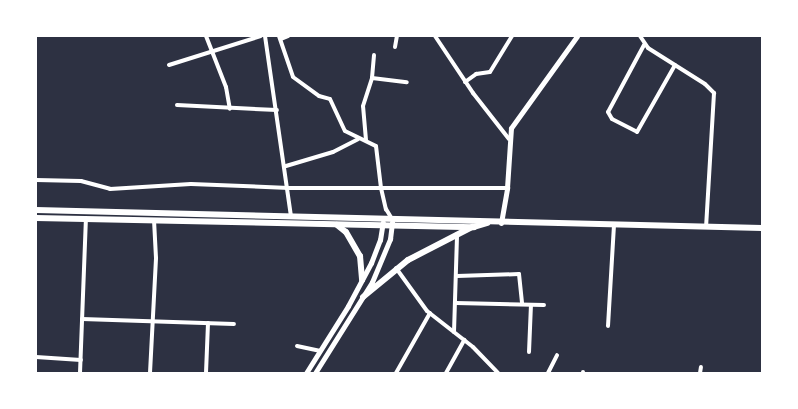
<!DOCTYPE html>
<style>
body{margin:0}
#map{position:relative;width:798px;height:409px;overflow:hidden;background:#2d3142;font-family:Karla,sans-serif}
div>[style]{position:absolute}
.minor>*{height:4px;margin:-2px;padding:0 2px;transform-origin:2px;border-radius:2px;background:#fff}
.tertiary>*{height:5px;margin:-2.5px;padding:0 2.5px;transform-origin:2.5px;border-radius:2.5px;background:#fff}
.primary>*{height:6px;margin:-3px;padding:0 3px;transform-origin:3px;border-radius:3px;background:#fff}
span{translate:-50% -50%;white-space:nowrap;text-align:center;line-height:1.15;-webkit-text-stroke:3px #fff;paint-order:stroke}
.frame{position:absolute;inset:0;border:37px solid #fff;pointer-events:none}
</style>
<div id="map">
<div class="minor">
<i style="left:206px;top:36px;width:55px;rotate:68.6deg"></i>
<i style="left:226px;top:87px;width:22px;rotate:80deg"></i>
<i style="left:265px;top:36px;width:182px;rotate:81.8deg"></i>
<i style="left:279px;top:36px;width:43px;rotate:71.1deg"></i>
<i style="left:293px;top:77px;width:32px;rotate:36deg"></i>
<i style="left:319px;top:96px;width:11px;rotate:15deg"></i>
<i style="left:330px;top:99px;width:35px;rotate:65deg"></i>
<i style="left:345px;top:131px;width:34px;rotate:26deg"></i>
<i style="left:376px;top:146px;width:42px;rotate:83.2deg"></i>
<i style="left:381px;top:188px;width:22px;rotate:77deg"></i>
<i style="left:386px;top:209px;width:12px;rotate:59deg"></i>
<i style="left:435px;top:36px;width:69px;rotate:56.3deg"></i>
<i style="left:473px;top:93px;width:58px;rotate:52deg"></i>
<i style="left:640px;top:36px;width:14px;rotate:56deg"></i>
<i style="left:648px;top:48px;width:67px;rotate:32.3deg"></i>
<i style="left:705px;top:84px;width:13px;rotate:45deg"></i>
<i style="left:714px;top:93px;width:133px;rotate:93.4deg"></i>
<i style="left:281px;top:39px;width:8px;rotate:-23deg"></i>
<i style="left:644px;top:45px;width:76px;rotate:118.2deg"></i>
<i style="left:608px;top:112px;width:8px;rotate:60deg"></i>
<i style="left:612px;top:119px;width:28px;rotate:27deg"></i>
<i style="left:637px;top:132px;width:77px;rotate:-60.4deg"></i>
<i style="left:395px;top:47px;width:11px;rotate:-80deg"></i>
<i style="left:169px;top:65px;width:96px;rotate:-17.5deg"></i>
<i style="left:372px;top:78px;width:35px;rotate:7deg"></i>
<i style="left:465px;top:82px;width:14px;rotate:-36deg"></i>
<i style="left:476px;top:74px;width:14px;rotate:-8deg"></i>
<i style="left:490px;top:72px;width:42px;rotate:-58.6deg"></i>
<i style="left:177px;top:105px;width:100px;rotate:2.9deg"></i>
<i style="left:366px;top:140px;width:34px;rotate:-95deg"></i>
<i style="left:363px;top:106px;width:29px;rotate:-72deg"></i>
<i style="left:372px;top:78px;width:23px;rotate:-85deg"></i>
<i style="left:286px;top:166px;width:49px;rotate:-16.6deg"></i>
<i style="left:333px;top:152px;width:28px;rotate:-27deg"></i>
<i style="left:36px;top:180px;width:45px;rotate:1.3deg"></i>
<i style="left:81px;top:181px;width:30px;rotate:15deg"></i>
<i style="left:110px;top:189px;width:81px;rotate:-3.5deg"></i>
<i style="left:191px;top:184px;width:98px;rotate:2.3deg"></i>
<i style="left:289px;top:188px;width:218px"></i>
<i style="left:396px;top:268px;width:53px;rotate:54.2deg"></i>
<i style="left:427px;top:311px;width:58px;rotate:38deg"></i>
<i style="left:473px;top:347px;width:36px;rotate:46deg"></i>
<i style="left:457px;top:276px;width:62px;rotate:-1.8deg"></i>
<i style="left:519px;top:274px;width:30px;rotate:84deg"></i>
<i style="left:456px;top:303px;width:88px;rotate:1.3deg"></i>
<i style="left:82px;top:319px;width:152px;rotate:1.9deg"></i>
<i style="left:608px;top:326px;width:101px;rotate:-86.6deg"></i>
<i style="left:454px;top:332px;width:98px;rotate:-88.2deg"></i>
<i style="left:297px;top:346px;width:24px;rotate:12deg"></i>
<i style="left:529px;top:352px;width:47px;rotate:-87.6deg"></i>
<i style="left:36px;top:357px;width:45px;rotate:3.8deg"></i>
<i style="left:80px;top:373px;width:154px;rotate:-87.8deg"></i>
<i style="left:150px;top:373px;width:115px;rotate:-87deg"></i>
<i style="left:156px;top:258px;width:36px;rotate:-93deg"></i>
<i style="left:206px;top:373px;width:50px;rotate:-87.7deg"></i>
<i style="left:396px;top:373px;width:69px;rotate:-60.5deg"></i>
<i style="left:446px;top:373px;width:38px;rotate:-61deg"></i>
<i style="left:548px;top:373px;width:20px;rotate:-63deg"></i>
<i style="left:583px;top:373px;width:1px;rotate:-90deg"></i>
<i style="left:700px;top:373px;width:6px;rotate:-81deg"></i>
</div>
<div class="tertiary">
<i style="left:501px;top:223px;width:36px;rotate:-80deg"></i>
<i style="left:507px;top:188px;width:60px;rotate:-86.2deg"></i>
<i style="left:511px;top:128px;width:113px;rotate:-54.3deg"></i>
<i style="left:306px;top:373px;width:79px;rotate:-57.9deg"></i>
<i style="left:348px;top:306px;width:49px;rotate:-61.9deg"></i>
<i style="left:371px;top:263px;width:25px;rotate:-69deg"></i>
<i style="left:380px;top:240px;width:18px;rotate:-81deg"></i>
<i style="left:315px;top:373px;width:107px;rotate:-57.9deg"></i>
<i style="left:372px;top:282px;width:47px;rotate:-67.3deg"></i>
<i style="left:390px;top:239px;width:17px;rotate:-83deg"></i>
</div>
<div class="primary">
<i style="left:36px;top:210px;width:726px;rotate:1.42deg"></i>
<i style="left:36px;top:218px;width:438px;rotate:1.2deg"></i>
<i style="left:474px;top:227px;width:14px;rotate:-17deg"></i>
<i style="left:337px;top:225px;width:11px;rotate:38deg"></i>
<i style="left:346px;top:232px;width:28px;rotate:60deg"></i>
<i style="left:360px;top:256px;width:24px;rotate:85deg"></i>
<i style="left:363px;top:297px;width:58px;rotate:-39.4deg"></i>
<i style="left:408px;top:260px;width:72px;rotate:-27.3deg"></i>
</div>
<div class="frame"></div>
</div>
